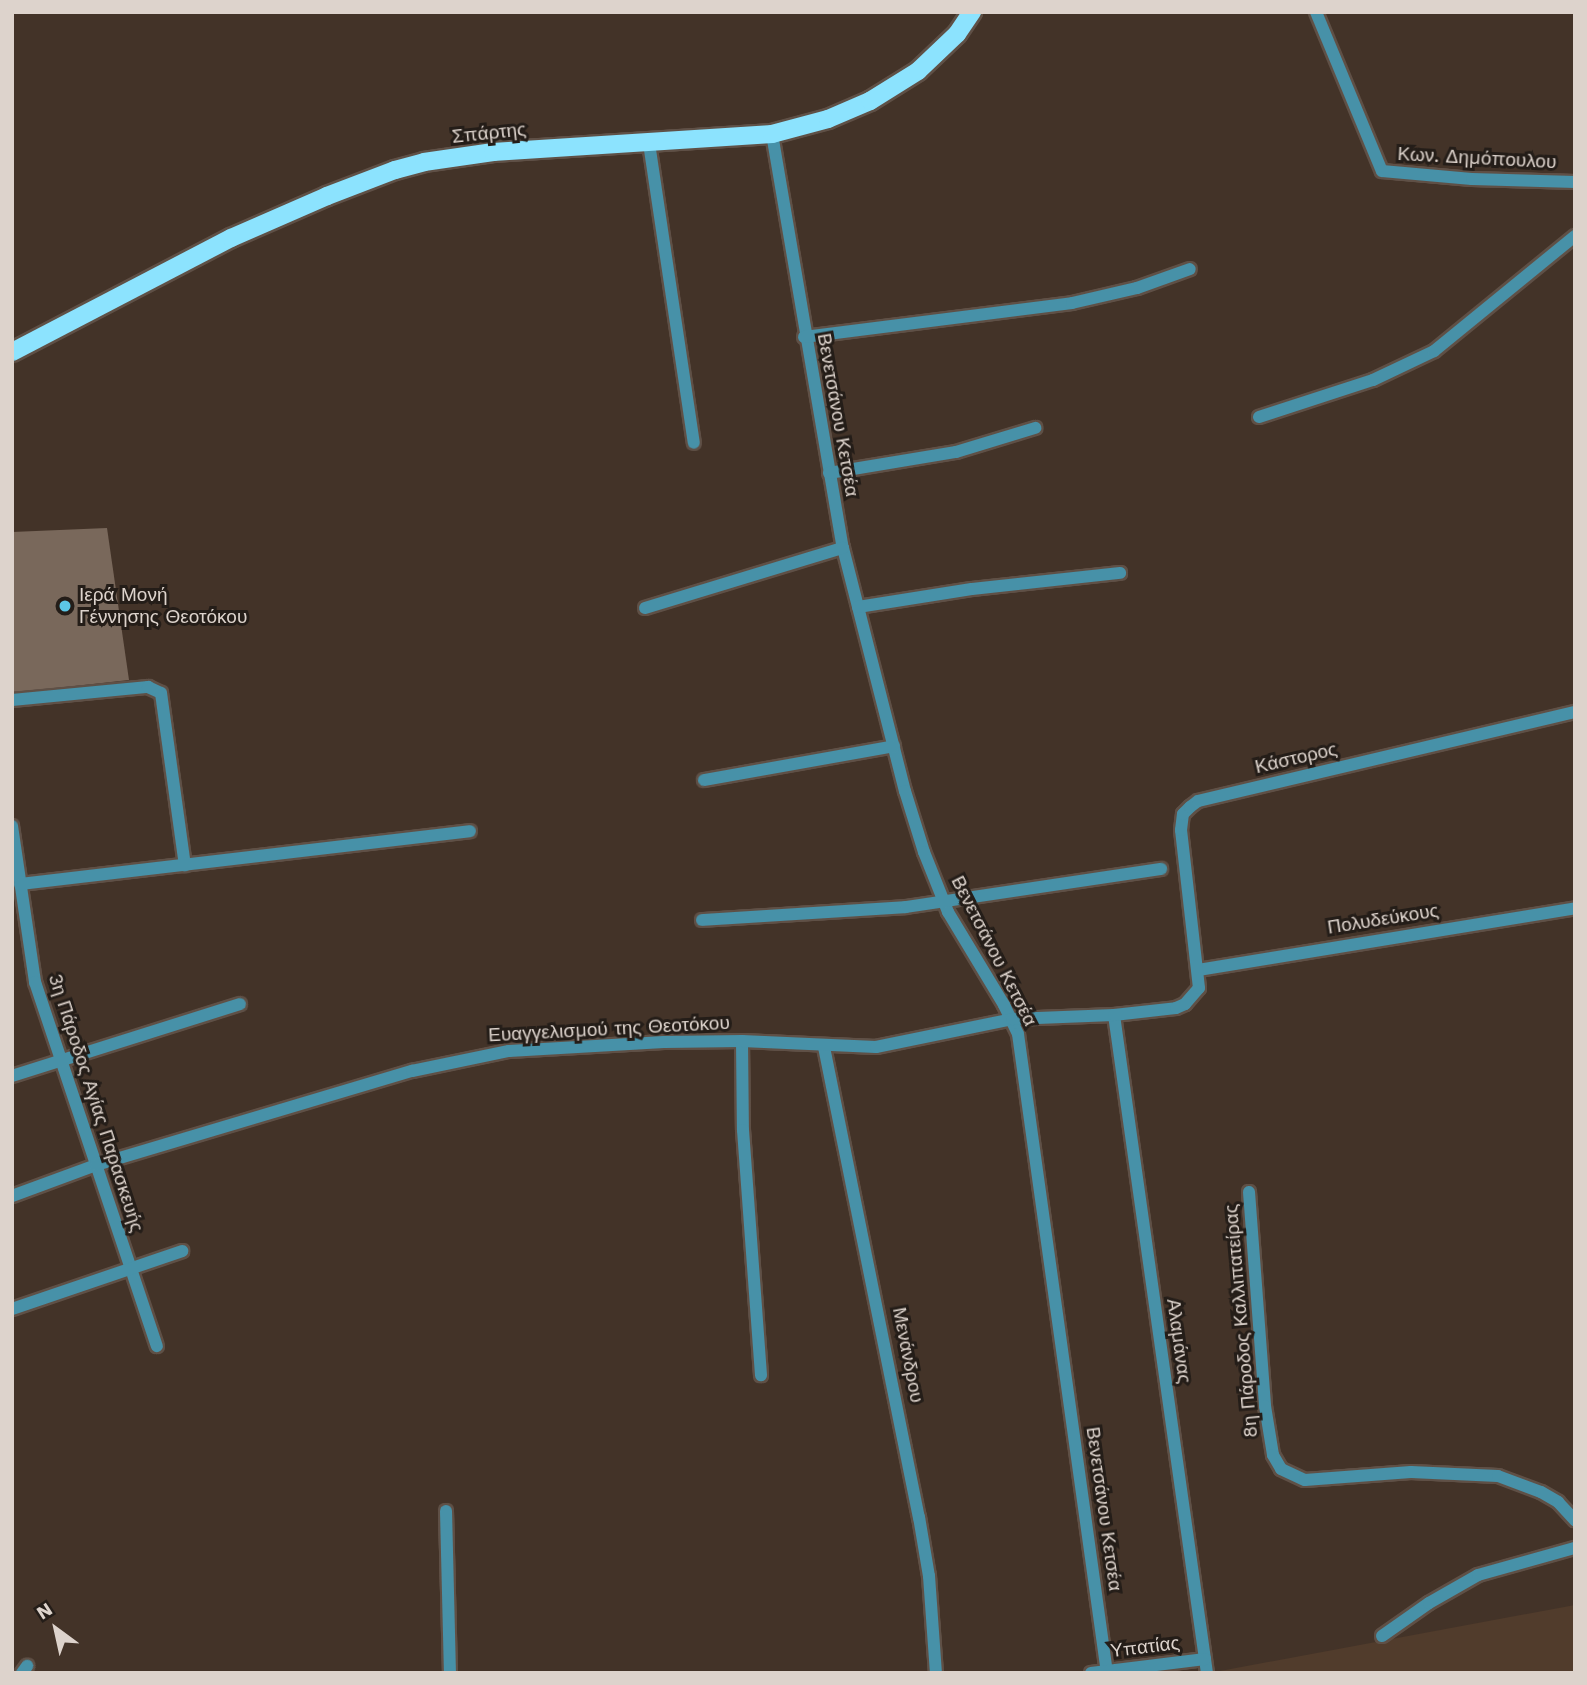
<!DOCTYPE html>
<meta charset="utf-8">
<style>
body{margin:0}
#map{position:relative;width:1587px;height:1685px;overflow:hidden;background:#433328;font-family:"Work Sans",sans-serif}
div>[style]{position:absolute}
.built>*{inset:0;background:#513c2c}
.building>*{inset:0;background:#79685b}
.roads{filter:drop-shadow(2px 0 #5f5046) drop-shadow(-2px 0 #5f5046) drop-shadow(0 2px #5f5046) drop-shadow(0 -2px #5f5046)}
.minor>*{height:12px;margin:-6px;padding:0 6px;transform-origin:6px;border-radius:6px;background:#4791a8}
.major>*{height:18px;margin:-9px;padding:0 9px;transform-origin:9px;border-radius:9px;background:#8ce3fe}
.dots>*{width:19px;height:19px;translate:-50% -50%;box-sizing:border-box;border:4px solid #241d18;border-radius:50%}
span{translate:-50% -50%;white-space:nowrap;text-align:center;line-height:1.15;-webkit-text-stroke:6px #241d18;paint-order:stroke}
.street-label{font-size:19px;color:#ddd3cc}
.poi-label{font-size:19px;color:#ddd3cc}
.left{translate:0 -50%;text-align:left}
.frame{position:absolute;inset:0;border:14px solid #ddd3cc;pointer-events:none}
.north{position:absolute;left:21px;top:1594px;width:70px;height:70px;-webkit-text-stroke:5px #241d18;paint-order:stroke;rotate:327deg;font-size:19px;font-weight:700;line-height:28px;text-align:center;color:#ddd3cc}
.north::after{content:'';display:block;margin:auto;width:24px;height:32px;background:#ddd3cc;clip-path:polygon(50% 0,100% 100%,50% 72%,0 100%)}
</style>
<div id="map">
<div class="built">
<i style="clip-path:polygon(1575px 1605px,1575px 1673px,1220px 1671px)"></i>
</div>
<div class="building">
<i style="clip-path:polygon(107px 528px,129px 680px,12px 693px,12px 532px)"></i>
</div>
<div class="roads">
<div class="minor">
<i style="left:1316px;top:12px;width:172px;rotate:67.5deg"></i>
<i style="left:1382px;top:171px;width:90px;rotate:5.1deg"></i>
<i style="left:1472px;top:179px;width:103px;rotate:1.7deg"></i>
<i style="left:772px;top:134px;width:420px;rotate:80.3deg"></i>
<i style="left:843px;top:548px;width:251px;rotate:75.7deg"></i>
<i style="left:905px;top:791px;width:64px;rotate:72.7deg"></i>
<i style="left:924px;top:852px;width:65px;rotate:68.2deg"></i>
<i style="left:948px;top:912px;width:109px;rotate:58.9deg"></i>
<i style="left:1004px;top:1005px;width:32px;rotate:64deg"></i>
<i style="left:1018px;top:1034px;width:645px;rotate:82.07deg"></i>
<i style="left:649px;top:143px;width:303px;rotate:81.5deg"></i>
<i style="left:804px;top:337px;width:270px;rotate:-7.2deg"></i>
<i style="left:1072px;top:303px;width:67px;rotate:-13deg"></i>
<i style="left:1137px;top:288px;width:56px;rotate:-19.7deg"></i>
<i style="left:1259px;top:417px;width:120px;rotate:-18deg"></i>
<i style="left:1373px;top:380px;width:68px;rotate:-25.4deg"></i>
<i style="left:1434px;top:351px;width:182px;rotate:-39.2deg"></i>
<i style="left:829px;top:473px;width:129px;rotate:-9.4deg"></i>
<i style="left:956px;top:452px;width:83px;rotate:-16.9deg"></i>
<i style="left:858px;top:607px;width:115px;rotate:-9deg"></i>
<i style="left:972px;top:589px;width:149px;rotate:-6.2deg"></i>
<i style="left:645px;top:608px;width:207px;rotate:-16.9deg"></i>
<i style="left:12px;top:700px;width:137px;rotate:-5.5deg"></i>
<i style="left:148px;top:687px;width:14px;rotate:25deg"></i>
<i style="left:161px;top:693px;width:174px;rotate:82.1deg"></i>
<i style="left:704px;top:780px;width:193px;rotate:-10.1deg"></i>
<i style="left:12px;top:826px;width:158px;rotate:81.6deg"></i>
<i style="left:35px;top:982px;width:384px;rotate:71.5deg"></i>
<i style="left:20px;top:884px;width:453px;rotate:-6.7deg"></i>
<i style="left:702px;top:920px;width:204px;rotate:-3.6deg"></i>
<i style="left:906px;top:907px;width:258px;rotate:-8.5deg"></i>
<i style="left:1198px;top:970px;width:382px;rotate:-9.3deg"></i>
<i style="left:1114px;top:1015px;width:665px;rotate:81.96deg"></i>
<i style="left:742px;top:1041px;width:89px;rotate:89.4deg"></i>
<i style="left:743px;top:1130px;width:246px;rotate:85.8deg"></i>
<i style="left:824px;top:1047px;width:480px;rotate:78.6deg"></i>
<i style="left:919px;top:1517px;width:60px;rotate:80.4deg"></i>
<i style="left:929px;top:1576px;width:97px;rotate:85.9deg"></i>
<i style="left:12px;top:1076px;width:239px;rotate:-17.5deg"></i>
<i style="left:1249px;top:1192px;width:215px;rotate:85.7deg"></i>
<i style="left:1265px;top:1406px;width:50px;rotate:80.7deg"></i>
<i style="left:1273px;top:1455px;width:16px;rotate:60deg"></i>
<i style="left:1281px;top:1469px;width:26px;rotate:25deg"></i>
<i style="left:1305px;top:1480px;width:106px;rotate:-4.3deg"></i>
<i style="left:1411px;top:1472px;width:87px;rotate:2.6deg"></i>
<i style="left:1498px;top:1476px;width:46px;rotate:20.4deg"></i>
<i style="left:1541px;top:1492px;width:20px;rotate:30deg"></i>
<i style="left:1558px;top:1502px;width:25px;rotate:47deg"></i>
<i style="left:12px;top:1196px;width:90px;rotate:-20.3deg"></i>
<i style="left:96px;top:1165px;width:330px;rotate:-16.6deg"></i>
<i style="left:412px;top:1071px;width:99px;rotate:-11.7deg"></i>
<i style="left:509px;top:1051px;width:155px;rotate:-3.3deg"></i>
<i style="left:664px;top:1042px;width:78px;rotate:-0.7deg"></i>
<i style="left:742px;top:1041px;width:134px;rotate:2.6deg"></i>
<i style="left:876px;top:1047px;width:139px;rotate:-11.6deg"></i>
<i style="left:1012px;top:1019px;width:102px;rotate:-2.2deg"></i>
<i style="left:1114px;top:1015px;width:62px;rotate:-6.4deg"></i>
<i style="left:1176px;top:1008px;width:10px;rotate:-24deg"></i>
<i style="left:1185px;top:1004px;width:21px;rotate:-49deg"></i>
<i style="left:1199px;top:988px;width:159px;rotate:-96.5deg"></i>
<i style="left:1181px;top:830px;width:16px;rotate:-83deg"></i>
<i style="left:1183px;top:814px;width:10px;rotate:-45deg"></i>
<i style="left:1190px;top:807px;width:10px;rotate:-37deg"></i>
<i style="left:1198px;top:801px;width:387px;rotate:-13.3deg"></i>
<i style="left:12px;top:1309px;width:180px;rotate:-18.8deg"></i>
<i style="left:446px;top:1511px;width:162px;rotate:88.6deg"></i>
<i style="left:1382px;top:1636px;width:57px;rotate:-35.1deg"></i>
<i style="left:1429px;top:1603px;width:56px;rotate:-29.7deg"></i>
<i style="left:1478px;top:1575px;width:101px;rotate:-15.6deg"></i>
<i style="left:22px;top:1673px;width:9px;rotate:-54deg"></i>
<i style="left:1091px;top:1673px;width:115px;rotate:-7deg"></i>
</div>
<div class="major">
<i style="left:12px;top:352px;width:247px;rotate:-27.5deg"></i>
<i style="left:231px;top:238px;width:105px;rotate:-23.6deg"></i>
<i style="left:327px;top:196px;width:73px;rotate:-20.9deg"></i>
<i style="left:395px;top:170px;width:30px;rotate:-15deg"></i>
<i style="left:424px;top:162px;width:70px;rotate:-8.2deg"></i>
<i style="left:493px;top:152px;width:280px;rotate:-3.7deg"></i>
<i style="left:772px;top:134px;width:58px;rotate:-15deg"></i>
<i style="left:828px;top:119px;width:46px;rotate:-23.2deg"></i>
<i style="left:870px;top:101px;width:57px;rotate:-32deg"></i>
<i style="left:918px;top:71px;width:54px;rotate:-43.5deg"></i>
<i style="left:957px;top:34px;width:27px;rotate:-56deg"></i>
</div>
</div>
<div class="dots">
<i style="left:65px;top:606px;background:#5cc7e7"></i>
</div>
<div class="street-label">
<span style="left:489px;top:133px;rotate:-6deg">Σπάρτης</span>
<span style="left:1477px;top:158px;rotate:3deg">Κων. Δημόπουλου</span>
<span style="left:838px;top:415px;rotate:80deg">Βενετσάνου Κετσέα</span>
<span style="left:1296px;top:758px;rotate:-13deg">Κάστορος</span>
<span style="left:1383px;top:919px;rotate:-9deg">Πολυδεύκους</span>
<span style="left:994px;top:951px;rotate:63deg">Βενετσάνου Κετσέα</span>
<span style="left:609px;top:1029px;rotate:-3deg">Ευαγγελισμού της Θεοτόκου</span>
<span style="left:96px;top:1103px;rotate:72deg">3η Πάροδος Αγίας Παρασκευής</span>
<span style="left:1241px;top:1321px;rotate:-95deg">8η Πάροδος Καλλιπατείρας</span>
<span style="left:1179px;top:1341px;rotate:82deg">Αλαμάνας</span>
<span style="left:908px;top:1355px;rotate:79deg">Μενάνδρου</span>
<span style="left:1104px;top:1509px;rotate:82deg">Βενετσάνου Κετσέα</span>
<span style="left:1145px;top:1647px;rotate:-7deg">Υπατίας</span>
</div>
<div class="poi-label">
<span class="left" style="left:79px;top:606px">Ιερά Μονή<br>Γέννησης Θεοτόκου</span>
</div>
<div class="frame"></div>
<div class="north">N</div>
</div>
